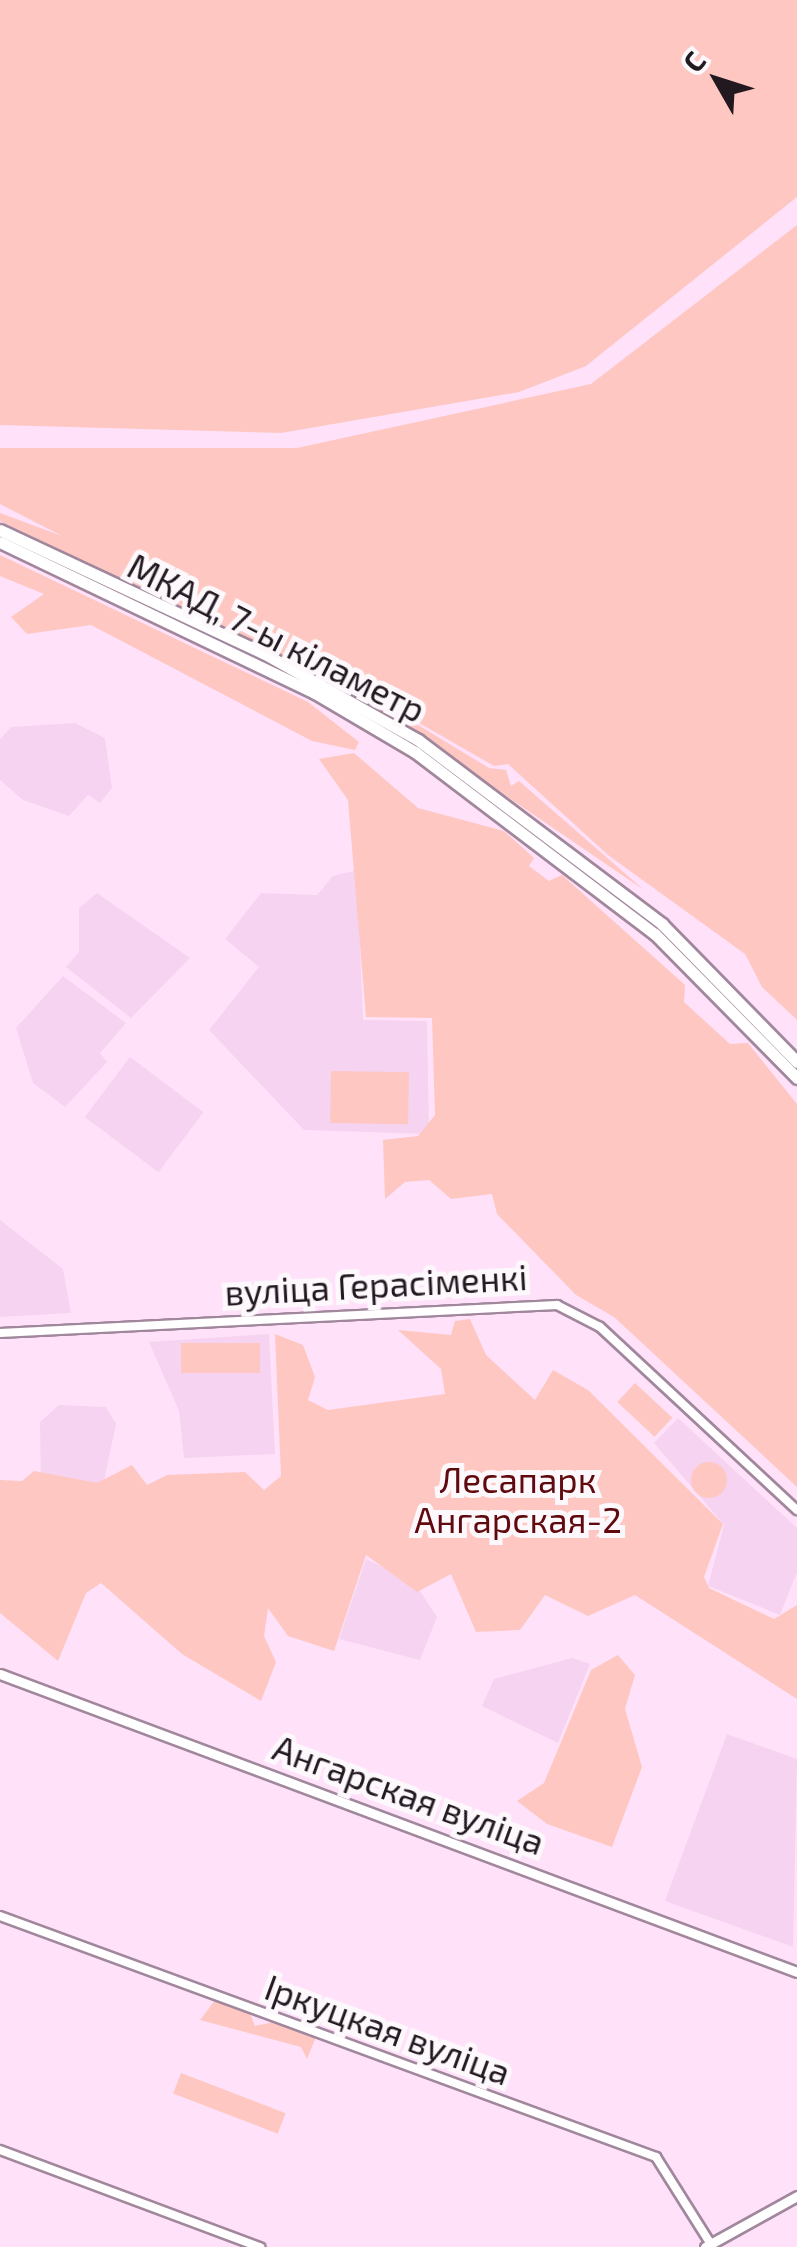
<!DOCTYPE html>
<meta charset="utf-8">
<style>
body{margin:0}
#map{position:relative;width:797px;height:2247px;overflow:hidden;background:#ffe2fa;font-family:"Exo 2",sans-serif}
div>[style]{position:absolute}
.built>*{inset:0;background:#f6d3f0;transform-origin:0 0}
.green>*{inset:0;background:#fec7c2;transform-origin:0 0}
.round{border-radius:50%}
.roads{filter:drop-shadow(2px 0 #a1879c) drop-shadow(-2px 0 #a1879c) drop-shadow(0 2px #a1879c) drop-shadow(0 -2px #a1879c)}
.tertiary>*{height:8px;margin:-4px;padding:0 4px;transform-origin:4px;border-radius:4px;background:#fff}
.secondary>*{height:9px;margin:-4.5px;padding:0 4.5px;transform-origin:4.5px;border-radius:4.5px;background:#fff}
.trunk>*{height:11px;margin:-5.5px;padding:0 5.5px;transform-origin:5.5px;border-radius:5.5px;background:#fff}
span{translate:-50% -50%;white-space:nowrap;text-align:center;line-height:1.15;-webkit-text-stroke:10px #fdf8fc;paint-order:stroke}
.street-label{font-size:35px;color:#221820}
.park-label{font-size:35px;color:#60090e}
.north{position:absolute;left:667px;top:30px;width:100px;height:100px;-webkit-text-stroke:8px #fdf8fc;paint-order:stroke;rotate:309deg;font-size:28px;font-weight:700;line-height:40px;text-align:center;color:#221820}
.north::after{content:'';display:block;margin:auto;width:35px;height:45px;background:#221820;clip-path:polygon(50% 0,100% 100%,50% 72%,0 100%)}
</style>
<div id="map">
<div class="built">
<i style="clip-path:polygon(75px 723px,105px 738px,112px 788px,100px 803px,88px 795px,69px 816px,23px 800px,0 780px,0 739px,11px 727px)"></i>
<i style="clip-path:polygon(357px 870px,363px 1020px,427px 1021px,429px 1134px,304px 1130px,209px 1030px,259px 967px,225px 939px,261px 893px,317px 895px,333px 876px)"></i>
<i style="clip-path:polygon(97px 893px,190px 958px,131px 1018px,66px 967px,79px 952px,79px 908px)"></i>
<i style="clip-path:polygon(63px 976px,126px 1023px,100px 1053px,107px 1062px,65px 1107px,33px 1083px,16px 1028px)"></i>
<i style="left:130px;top:1057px;width:92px;height:75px;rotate:37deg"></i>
<i style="clip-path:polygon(0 1220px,63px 1269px,71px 1313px,0 1317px)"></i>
<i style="clip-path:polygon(269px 1334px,275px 1454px,184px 1458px,179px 1411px,149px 1342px)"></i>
<i style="clip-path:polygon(59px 1405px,106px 1407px,116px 1424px,96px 1519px,41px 1491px,40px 1422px)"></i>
<i style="clip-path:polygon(678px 1418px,797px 1528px,797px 1572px,780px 1615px,708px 1586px,724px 1525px,654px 1443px)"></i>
<i style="clip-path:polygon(366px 1559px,414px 1582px,437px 1617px,420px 1660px,339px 1639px)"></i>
<i style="clip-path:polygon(572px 1658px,590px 1664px,558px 1743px,482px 1706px,494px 1679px)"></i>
<i style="clip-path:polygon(727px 1734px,797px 1759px,793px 1947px,665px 1901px)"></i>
</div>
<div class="green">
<i style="clip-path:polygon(0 0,797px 0,797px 197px,586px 366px,519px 392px,281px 433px,0 425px)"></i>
<i style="clip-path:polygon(797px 225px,797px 1020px,762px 987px,745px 954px,608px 855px,508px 764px,494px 766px,344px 680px,489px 768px,506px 770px,511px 786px,519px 781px,644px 890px,348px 688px,0 521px,0 513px,62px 536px,0 504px,0 448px,297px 448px,591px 384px)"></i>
<i style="clip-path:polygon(0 555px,308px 702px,359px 742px,355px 750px,312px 741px,91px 625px,27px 634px,11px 617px,44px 594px,0 576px)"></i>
<i style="clip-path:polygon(354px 753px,418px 808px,504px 831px,534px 858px,529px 866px,549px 881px,562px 875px,685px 985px,684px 1002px,730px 1044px,748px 1043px,797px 1104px,797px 1487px,614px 1317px,576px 1295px,497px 1214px,492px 1194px,451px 1199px,429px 1180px,405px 1182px,385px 1199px,383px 1140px,418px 1136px,435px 1115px,432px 1018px,366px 1017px,348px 800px,319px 759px)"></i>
<i style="left:331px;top:1071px;width:78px;height:52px;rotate:1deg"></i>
<i style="clip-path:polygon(470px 1319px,486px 1355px,535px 1400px,553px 1370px,588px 1390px,723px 1524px,704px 1577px,709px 1588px,774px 1619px,797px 1605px,797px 1699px,635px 1595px,588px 1616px,545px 1595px,520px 1630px,476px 1632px,451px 1574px,417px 1592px,366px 1555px,334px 1651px,288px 1636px,268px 1608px,264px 1636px,276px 1662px,261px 1701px,182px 1654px,101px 1583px,86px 1593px,58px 1661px,0 1613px,0 1480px,22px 1481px,34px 1471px,97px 1483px,132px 1465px,147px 1485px,167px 1475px,245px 1472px,264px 1490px,281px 1476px,275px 1334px,303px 1345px,315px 1377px,308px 1400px,328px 1410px,445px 1394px,441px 1369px,398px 1330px,451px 1335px,455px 1321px)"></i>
<i style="left:260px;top:1343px;width:30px;height:79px;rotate:90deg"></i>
<i style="left:635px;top:1383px;width:51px;height:26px;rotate:43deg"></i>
<i class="round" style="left:691px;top:1462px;width:36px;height:36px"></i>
<i style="clip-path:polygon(618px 1655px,635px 1675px,625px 1709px,642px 1767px,612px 1847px,547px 1824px,517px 1801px,544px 1783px,591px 1670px)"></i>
<i style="clip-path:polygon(216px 1999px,248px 2009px,255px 2026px,278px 2021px,316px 2037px,307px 2059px,301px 2047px,200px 2020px)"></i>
<i style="left:181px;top:2073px;width:112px;height:22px;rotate:21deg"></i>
</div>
<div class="roads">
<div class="tertiary">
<i style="left:0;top:1333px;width:558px;rotate:-2.88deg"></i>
<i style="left:557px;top:1305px;width:48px;rotate:27.1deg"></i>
<i style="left:600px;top:1327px;width:269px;rotate:42.9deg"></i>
<i style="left:0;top:1916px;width:699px;rotate:20.17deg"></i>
<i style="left:656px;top:2157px;width:105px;rotate:57.8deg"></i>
<i style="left:0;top:2150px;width:278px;rotate:20.5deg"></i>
</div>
<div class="secondary">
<i style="left:0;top:1674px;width:851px;rotate:20.5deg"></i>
<i style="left:705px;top:2247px;width:105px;rotate:-29deg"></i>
</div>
<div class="trunk">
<i style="left:0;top:530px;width:290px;rotate:25.1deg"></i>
<i style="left:263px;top:653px;width:178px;rotate:29.3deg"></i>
<i style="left:418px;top:740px;width:306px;rotate:37deg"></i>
<i style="left:662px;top:924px;width:193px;rotate:45.6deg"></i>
<i style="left:0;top:542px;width:349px;rotate:25.6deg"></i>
<i style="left:315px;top:693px;width:116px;rotate:30.5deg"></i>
<i style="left:415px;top:752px;width:301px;rotate:37.2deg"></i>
<i style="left:655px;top:934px;width:202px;rotate:45.4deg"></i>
</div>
</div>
<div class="street-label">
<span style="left:277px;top:637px;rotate:27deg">МКАД, 7-ы кіламетр</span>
<span style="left:376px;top:1284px;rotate:-3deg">вуліца Герасіменкі</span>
<span style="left:409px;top:1794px;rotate:20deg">Ангарская вуліца</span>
<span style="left:388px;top:2029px;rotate:20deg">Іркуцкая вуліца</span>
</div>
<div class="park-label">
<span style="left:518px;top:1499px">Лесапарк<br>Ангарская-2</span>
</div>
<div class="north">С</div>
</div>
